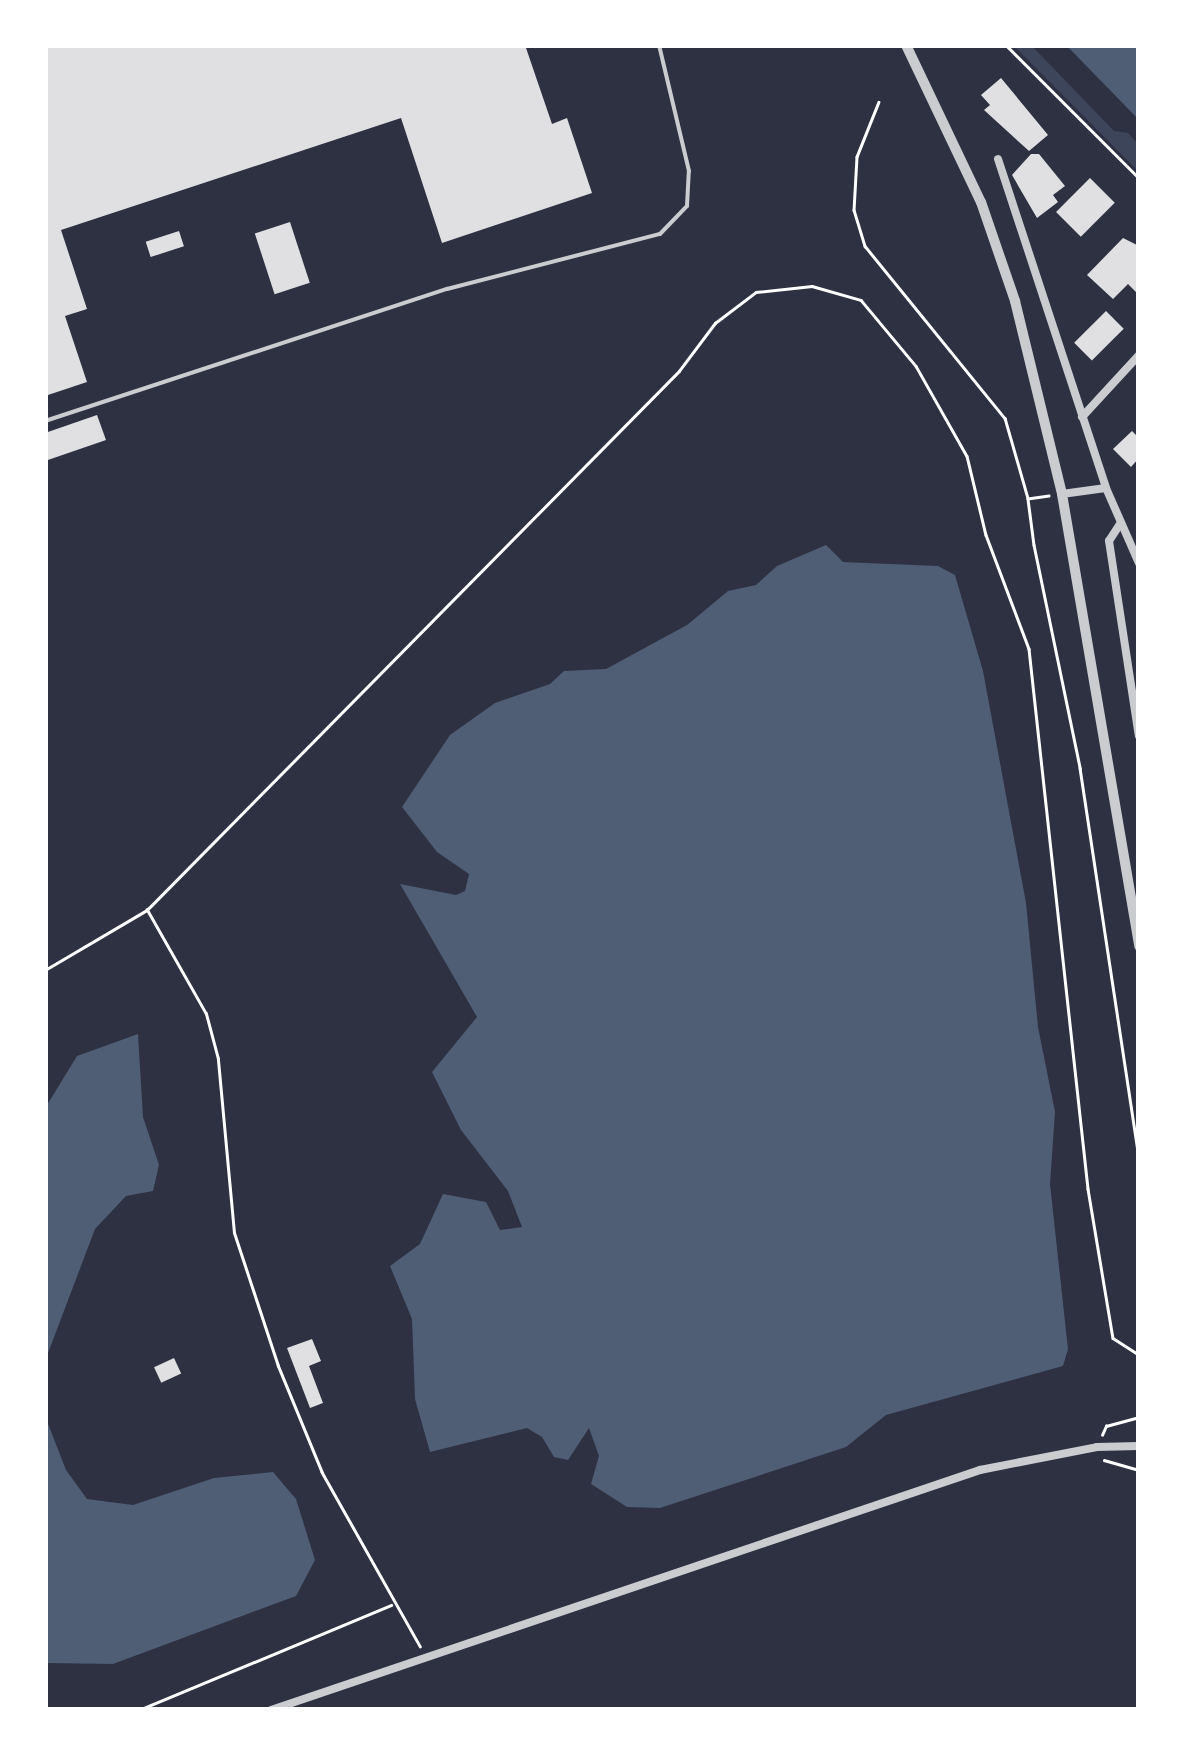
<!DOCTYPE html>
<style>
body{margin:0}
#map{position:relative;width:1184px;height:1755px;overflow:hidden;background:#2d3142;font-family:Mulish,sans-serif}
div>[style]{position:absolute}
.green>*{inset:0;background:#3c4559}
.water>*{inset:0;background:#4f5d75}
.building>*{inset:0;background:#e0e0e3;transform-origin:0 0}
.path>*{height:2.5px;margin:-1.25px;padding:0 1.25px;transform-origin:1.25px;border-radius:1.25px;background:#fff}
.service>*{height:4px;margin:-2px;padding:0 2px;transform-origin:2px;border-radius:2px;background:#caccd0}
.minor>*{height:8px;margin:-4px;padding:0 4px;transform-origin:4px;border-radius:4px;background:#caccd0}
.tertiary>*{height:10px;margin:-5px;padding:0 5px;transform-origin:5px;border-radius:5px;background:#caccd0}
span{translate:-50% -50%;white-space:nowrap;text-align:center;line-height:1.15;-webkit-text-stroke:8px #fff;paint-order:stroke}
.frame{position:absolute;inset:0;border:48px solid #fff;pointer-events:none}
</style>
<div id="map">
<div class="green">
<i style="clip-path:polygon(1013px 45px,1031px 45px,1114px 131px,1128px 133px,1139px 145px,1139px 172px)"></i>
</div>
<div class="water">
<i style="clip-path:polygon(1066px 45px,1139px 45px,1139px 120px)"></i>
<i style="clip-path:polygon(826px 545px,843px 562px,938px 566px,955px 575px,983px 671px,1026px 903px,1038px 1027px,1055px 1112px,1050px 1184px,1068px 1349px,1063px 1366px,886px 1415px,846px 1447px,660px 1508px,627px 1507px,591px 1484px,599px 1456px,589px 1428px,568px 1460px,554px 1457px,542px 1437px,527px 1428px,430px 1452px,415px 1399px,412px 1319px,390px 1266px,420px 1244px,443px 1194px,486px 1202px,500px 1230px,522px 1227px,508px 1191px,461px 1130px,432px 1072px,477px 1017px,400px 884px,456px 895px,465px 891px,469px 874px,437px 852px,402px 807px,450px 735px,495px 703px,550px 684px,564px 671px,606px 669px,687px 625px,728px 591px,756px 585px,777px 566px)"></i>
<i style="clip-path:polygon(138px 1034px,143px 1117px,159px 1165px,153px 1191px,126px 1196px,95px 1229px,45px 1361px,47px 1105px,77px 1056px)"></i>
<i style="clip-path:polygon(45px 1416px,66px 1470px,87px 1499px,133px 1505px,214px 1478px,273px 1472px,296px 1499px,315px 1560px,296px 1596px,113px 1664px,45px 1663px)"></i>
</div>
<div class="building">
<i style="clip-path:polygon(45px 45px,525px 45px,552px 124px,567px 118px,592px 193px,442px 243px,401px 118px,61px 230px,87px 309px,65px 316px,87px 382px,45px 396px)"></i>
<i style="clip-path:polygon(1001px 78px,1048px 135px,1029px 151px,984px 110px,990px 105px,981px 95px)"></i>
<i style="clip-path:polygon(1031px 154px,1039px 154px,1065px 186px,1053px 195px,1058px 202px,1037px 218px,1012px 175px)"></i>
<i style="left:1090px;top:178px;width:35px;height:48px;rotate:45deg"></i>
<i style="left:290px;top:222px;width:64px;height:37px;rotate:72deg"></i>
<i style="left:179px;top:231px;width:16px;height:35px;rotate:72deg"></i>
<i style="clip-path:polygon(1123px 238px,1139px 246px,1139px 295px,1128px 284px,1113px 299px,1087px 275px)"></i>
<i style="left:1106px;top:311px;width:25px;height:45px;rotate:45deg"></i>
<i style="clip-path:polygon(97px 415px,106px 440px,45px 461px,45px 433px)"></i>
<i style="clip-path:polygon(1132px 431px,1139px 438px,1139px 458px,1131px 467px,1113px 449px)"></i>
<i style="clip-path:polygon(312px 1339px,321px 1361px,309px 1366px,323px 1403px,310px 1408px,287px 1348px)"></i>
<i style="left:174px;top:1358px;width:17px;height:22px;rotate:65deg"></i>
</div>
<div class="path">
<i style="left:1006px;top:45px;width:188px;rotate:45deg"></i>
<i style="left:879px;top:102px;width:59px;rotate:111.8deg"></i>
<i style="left:857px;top:157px;width:53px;rotate:93.2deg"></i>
<i style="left:854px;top:210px;width:38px;rotate:73deg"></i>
<i style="left:865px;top:246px;width:222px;rotate:50.9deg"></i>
<i style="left:1005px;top:418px;width:83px;rotate:74deg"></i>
<i style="left:1049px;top:496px;width:21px;rotate:172deg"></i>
<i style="left:1028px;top:499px;width:46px;rotate:82.6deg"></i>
<i style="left:1034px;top:545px;width:228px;rotate:78.3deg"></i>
<i style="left:1080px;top:768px;width:393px;rotate:81.4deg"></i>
<i style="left:45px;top:970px;width:116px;rotate:-30.5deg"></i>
<i style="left:1102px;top:1435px;width:10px;rotate:-66deg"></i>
<i style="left:1106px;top:1426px;width:34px;rotate:-15deg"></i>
<i style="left:1104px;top:1460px;width:36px;rotate:16deg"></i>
<i style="left:420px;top:1647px;width:200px;rotate:-119.4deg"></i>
<i style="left:322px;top:1473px;width:116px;rotate:-112.4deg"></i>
<i style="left:278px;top:1366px;width:140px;rotate:-108.3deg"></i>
<i style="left:234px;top:1233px;width:175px;rotate:-95.3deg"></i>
<i style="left:218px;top:1059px;width:47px;rotate:-104.9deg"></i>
<i style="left:206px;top:1014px;width:120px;rotate:-119.6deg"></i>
<i style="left:147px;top:910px;width:757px;rotate:-45.37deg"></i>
<i style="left:679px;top:371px;width:60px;rotate:-53.1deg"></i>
<i style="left:715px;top:323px;width:51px;rotate:-37.1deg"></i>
<i style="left:756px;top:292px;width:56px;rotate:-6.1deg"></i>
<i style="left:812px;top:286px;width:51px;rotate:15.9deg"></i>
<i style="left:861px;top:300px;width:86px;rotate:50.2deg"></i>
<i style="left:916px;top:366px;width:103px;rotate:60.5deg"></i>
<i style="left:967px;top:456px;width:81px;rotate:76.5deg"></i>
<i style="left:986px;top:535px;width:122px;rotate:69.3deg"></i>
<i style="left:1029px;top:649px;width:543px;rotate:83.76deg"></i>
<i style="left:1088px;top:1189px;width:151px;rotate:80.5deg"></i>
<i style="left:1113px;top:1338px;width:31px;rotate:33deg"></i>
<i style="left:139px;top:1710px;width:273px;rotate:-22.6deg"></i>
</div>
<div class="service">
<i style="left:45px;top:421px;width:423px;rotate:-18.2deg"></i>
<i style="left:447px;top:289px;width:220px;rotate:-14.5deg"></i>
<i style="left:660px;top:234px;width:39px;rotate:-46deg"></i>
<i style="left:687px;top:206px;width:35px;rotate:-87deg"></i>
<i style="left:689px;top:171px;width:130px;rotate:-103.4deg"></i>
</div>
<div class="minor">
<i style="left:998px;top:159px;width:346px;rotate:71.8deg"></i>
<i style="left:1082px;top:417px;width:84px;rotate:-47.4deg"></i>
<i style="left:1062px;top:494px;width:44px;rotate:-7.8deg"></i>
<i style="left:1106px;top:488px;width:82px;rotate:66.3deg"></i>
<i style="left:1120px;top:524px;width:20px;rotate:123deg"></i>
<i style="left:1109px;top:541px;width:197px;rotate:81.3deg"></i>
<i style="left:271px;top:1710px;width:749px;rotate:-18.7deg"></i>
<i style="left:980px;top:1470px;width:119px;rotate:-11.1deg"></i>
<i style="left:1097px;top:1447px;width:42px;rotate:-1.4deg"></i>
</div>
<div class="tertiary">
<i style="left:906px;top:45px;width:174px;rotate:64.5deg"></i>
<i style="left:981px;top:202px;width:105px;rotate:71deg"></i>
<i style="left:1015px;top:301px;width:199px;rotate:76.3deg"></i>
<i style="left:1062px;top:494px;width:459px;rotate:80.3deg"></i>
</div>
<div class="frame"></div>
</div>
